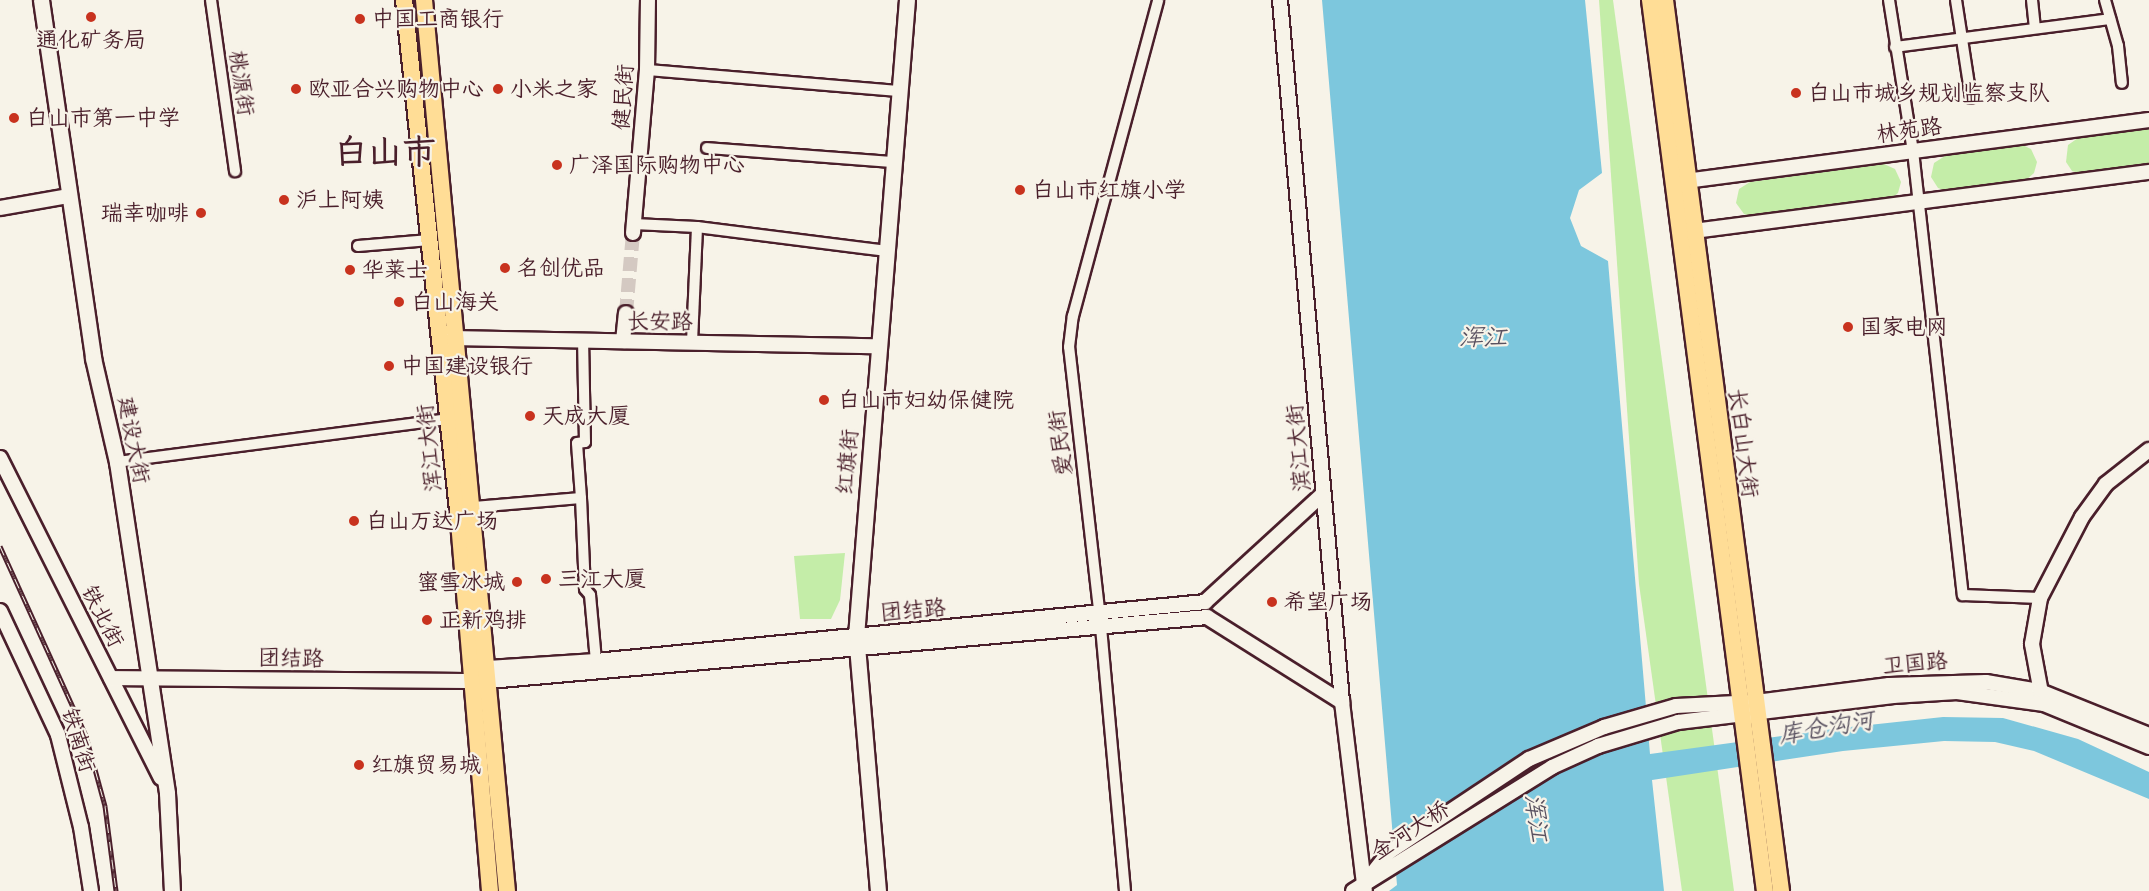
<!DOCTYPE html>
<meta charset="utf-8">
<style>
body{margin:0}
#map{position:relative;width:2149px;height:891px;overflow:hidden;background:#f7f3e8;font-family:"Shantell Sans","LXGW WenKai TC",sans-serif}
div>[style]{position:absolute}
.green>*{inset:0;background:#c4eda8}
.water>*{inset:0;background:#7dc7dd}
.tertiary-tunnel>*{height:14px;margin-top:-7px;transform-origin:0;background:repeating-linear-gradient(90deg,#d4c9c2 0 14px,transparent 0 21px)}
.roads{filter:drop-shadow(2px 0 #4a1f2b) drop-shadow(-2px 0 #4a1f2b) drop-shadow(0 2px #4a1f2b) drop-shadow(0 -2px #4a1f2b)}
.minor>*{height:10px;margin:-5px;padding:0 5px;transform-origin:5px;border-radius:5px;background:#f7f3e8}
.tertiary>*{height:14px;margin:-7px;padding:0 7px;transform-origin:7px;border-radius:7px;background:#f7f3e8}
.secondary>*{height:15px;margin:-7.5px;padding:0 7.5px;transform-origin:7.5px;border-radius:7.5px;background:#f7f3e8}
.primary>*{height:16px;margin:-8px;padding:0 8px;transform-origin:8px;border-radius:8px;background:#ffdd96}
.rail>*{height:5px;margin-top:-2.5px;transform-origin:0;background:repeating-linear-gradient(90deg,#f7f3e8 0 9px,#4a1f2b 0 18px);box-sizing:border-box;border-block:2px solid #4a1f2b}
.dots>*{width:16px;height:16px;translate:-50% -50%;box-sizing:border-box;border:3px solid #f7f3e8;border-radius:50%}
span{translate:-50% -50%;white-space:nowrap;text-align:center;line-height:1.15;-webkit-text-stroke:4.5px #f7f3e8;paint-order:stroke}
.poi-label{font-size:22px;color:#4a1f2b}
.left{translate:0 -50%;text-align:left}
.right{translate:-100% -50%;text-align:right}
.street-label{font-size:22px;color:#4a1f2b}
.water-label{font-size:24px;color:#595160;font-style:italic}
.town-label{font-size:34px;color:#4a1f2b;font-weight:700}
</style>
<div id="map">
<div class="green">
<i style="clip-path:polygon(1599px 0,1613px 0,1734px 891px,1682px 891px,1639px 584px)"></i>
<i style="clip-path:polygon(2149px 129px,2149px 166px,2083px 174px,2072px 171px,2066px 162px,2068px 145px,2078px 138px)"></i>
<i style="clip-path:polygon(2020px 144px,2031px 149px,2037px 162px,2034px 173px,2025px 181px,1949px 192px,1938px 188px,1931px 177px,1934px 163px,1945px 156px)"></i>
<i style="clip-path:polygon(1884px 164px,1895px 169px,1901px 182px,1898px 193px,1888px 201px,1754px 217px,1744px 214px,1736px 203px,1739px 189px,1750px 182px)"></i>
<i style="clip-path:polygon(845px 553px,840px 600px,831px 619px,800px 619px,794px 556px)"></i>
</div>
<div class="water">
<i style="clip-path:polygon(1322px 0,1585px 0,1602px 173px,1579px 190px,1570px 218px,1581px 246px,1608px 261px,1650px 754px,1841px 728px,1943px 717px,2003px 718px,2078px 739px,2149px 772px,2149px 799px,2034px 751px,1995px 742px,1944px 741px,1843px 751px,1652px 780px,1664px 891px,1389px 891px,1397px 885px)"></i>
</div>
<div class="tertiary-tunnel">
<i style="left:626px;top:313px;width:80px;rotate:-85deg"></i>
</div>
<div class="roads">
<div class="minor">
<i style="left:211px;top:0;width:173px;rotate:82deg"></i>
<i style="left:1889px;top:0;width:153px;rotate:81deg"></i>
<i style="left:1913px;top:151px;width:447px;rotate:83.6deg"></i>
<i style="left:1963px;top:595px;width:77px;rotate:2.2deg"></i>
<i style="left:1956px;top:0;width:99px;rotate:81.3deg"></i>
<i style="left:2032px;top:0;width:28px;rotate:84deg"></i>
<i style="left:2105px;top:0;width:48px;rotate:74.2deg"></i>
<i style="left:2118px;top:46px;width:37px;rotate:84deg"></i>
<i style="left:1895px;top:47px;width:217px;rotate:-7.4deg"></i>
<i style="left:647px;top:70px;width:253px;rotate:4.8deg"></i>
<i style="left:707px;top:148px;width:187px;rotate:4.3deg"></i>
<i style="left:634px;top:224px;width:63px;rotate:2.7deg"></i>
<i style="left:697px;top:227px;width:192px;rotate:7.2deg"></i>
<i style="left:358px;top:246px;width:72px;rotate:-4.8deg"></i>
<i style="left:692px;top:342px;width:115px;rotate:-87.5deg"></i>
<i style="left:117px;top:462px;width:334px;rotate:-7.4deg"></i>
<i style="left:581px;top:498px;width:55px;rotate:-94.2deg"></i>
<i style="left:577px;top:443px;width:8px;rotate:-7deg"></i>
<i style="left:585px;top:442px;width:101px;rotate:-91.1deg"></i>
<i style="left:474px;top:507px;width:107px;rotate:-4.8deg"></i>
<i style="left:581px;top:498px;width:91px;rotate:87.5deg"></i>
<i style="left:585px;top:589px;width:8px;rotate:50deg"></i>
<i style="left:590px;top:595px;width:66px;rotate:84.8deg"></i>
<i style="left:1125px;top:891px;width:265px;rotate:-95.2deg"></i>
<i style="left:1101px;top:627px;width:282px;rotate:-96.5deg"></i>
<i style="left:1069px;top:347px;width:31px;rotate:-83deg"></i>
<i style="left:1073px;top:316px;width:327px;rotate:-74.9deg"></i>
</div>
<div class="tertiary">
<i style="left:1280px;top:0;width:705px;rotate:84.95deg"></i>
<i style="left:1342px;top:702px;width:190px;rotate:83.1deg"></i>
<i style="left:1678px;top:182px;width:475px;rotate:-7.5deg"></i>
<i style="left:0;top:208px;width:69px;rotate:-10deg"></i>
<i style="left:1686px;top:232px;width:467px;rotate:-7.4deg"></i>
<i style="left:633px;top:233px;width:164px;rotate:-85.1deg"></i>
<i style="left:647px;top:70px;width:70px;rotate:-89.2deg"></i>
<i style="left:446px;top:338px;width:433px;rotate:1.1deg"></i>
<i style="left:623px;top:341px;width:28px;rotate:-84deg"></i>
<i style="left:0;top:458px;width:358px;rotate:63.3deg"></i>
<i style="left:0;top:611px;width:137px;rotate:64.9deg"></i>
<i style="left:58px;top:735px;width:95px;rotate:76deg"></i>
<i style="left:81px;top:827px;width:65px;rotate:81.1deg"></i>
<i style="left:478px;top:675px;width:12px;rotate:-35deg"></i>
<i style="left:488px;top:668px;width:108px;rotate:-3.7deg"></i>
<i style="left:596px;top:661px;width:612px;rotate:-5.53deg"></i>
<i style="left:1205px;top:602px;width:160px;rotate:-42.5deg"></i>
<i style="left:111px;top:678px;width:378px;rotate:0.5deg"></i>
<i style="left:489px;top:681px;width:721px;rotate:-5.09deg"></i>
<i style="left:1207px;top:617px;width:160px;rotate:32.2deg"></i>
<i style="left:2042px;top:698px;width:55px;rotate:-100.5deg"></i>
<i style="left:2032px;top:644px;width:47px;rotate:-80.1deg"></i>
<i style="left:2040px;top:598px;width:91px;rotate:-62.6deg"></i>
<i style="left:2082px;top:517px;width:41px;rotate:-54deg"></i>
<i style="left:2106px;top:484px;width:55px;rotate:-38.3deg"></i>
<i style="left:1368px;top:879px;width:34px;rotate:-52deg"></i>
<i style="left:1389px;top:852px;width:168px;rotate:-33.6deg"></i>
<i style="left:1529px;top:759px;width:82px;rotate:-23.1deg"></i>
<i style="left:1604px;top:727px;width:75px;rotate:-16.3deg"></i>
<i style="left:1676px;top:706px;width:80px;rotate:-2.9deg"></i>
<i style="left:1756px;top:702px;width:134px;rotate:-7.3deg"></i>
<i style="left:1889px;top:685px;width:97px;rotate:-1.8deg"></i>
<i style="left:1986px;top:682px;width:55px;rotate:9.5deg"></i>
<i style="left:2040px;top:691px;width:118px;rotate:22deg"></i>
<i style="left:1353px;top:891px;width:234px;rotate:-31.9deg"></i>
<i style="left:1552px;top:767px;width:51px;rotate:-24.5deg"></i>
<i style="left:1598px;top:746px;width:84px;rotate:-16.7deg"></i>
<i style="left:1678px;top:722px;width:217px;rotate:-6.9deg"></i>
<i style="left:1893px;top:696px;width:64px;rotate:-3.6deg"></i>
<i style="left:1957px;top:692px;width:88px;rotate:7.9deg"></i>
<i style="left:2044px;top:704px;width:113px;rotate:22.3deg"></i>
</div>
<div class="secondary">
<i style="left:41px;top:0;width:362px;rotate:81.7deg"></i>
<i style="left:93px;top:358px;width:107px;rotate:77deg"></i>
<i style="left:117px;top:462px;width:335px;rotate:81.4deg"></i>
<i style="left:167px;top:793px;width:98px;rotate:87.1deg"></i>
<i style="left:878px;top:891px;width:256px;rotate:-94.9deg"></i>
<i style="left:856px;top:636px;width:638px;rotate:-85.42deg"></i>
</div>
<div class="primary">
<i style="left:404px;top:0;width:513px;rotate:83.96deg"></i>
<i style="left:458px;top:510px;width:382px;rotate:85.2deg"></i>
<i style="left:424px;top:0;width:895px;rotate:84.68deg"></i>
<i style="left:1650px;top:0;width:898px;rotate:82.65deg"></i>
<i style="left:1665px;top:0;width:899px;rotate:82.58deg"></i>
</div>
</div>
<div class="rail">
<i style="left:0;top:546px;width:209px;rotate:65.6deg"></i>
<i style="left:86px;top:736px;width:73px;rotate:74.8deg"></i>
<i style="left:105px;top:806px;width:86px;rotate:82.6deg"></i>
</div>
<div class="dots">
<i style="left:91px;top:17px;background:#c8321e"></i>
<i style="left:360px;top:19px;background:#c8321e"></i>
<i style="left:296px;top:89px;background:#c8321e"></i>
<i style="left:498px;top:89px;background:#c8321e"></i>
<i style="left:1796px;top:93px;background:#c8321e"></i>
<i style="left:14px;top:118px;background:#c8321e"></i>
<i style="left:557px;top:165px;background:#c8321e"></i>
<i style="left:1020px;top:190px;background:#c8321e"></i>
<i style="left:284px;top:200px;background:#c8321e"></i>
<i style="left:201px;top:213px;background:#c8321e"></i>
<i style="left:505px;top:268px;background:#c8321e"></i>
<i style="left:350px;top:270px;background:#c8321e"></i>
<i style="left:399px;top:302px;background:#c8321e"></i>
<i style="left:1848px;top:327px;background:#c8321e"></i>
<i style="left:389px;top:366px;background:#c8321e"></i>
<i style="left:824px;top:400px;background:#c8321e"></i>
<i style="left:530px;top:416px;background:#c8321e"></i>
<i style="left:354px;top:521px;background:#c8321e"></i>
<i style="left:546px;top:579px;background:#c8321e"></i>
<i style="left:517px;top:582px;background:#c8321e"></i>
<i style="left:1272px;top:602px;background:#c8321e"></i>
<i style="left:427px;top:620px;background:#c8321e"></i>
<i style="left:359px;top:765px;background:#c8321e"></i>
</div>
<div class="poi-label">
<span class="left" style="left:372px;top:19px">中国工商银行</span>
<span style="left:91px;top:40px">通化矿务局</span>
<span class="left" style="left:308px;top:89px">欧亚合兴购物中心</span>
<span class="left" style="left:510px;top:89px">小米之家</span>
<span class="left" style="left:1808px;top:93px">白山市城乡规划监察支队</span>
<span class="left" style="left:26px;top:118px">白山市第一中学</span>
<span class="left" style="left:569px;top:165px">广泽国际购物中心</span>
<span class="left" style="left:1032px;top:190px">白山市红旗小学</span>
<span class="left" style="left:296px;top:200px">沪上阿姨</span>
<span class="right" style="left:189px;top:213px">瑞幸咖啡</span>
<span class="left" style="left:517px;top:268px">名创优品</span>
<span class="left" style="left:362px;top:270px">华莱士</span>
<span class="left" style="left:411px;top:302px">白山海关</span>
<span class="left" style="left:1860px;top:327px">国家电网</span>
<span class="left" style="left:401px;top:366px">中国建设银行</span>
<span class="left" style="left:838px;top:400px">白山市妇幼保健院</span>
<span class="left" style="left:542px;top:416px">天成大厦</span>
<span class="left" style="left:366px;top:521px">白山万达广场</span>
<span class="left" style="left:558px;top:579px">三江大厦</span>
<span class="right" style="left:505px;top:582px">蜜雪冰城</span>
<span class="left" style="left:1284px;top:602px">希望广场</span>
<span class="left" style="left:439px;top:620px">正新鸡排</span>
<span class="left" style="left:371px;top:765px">红旗贸易城</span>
</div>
<div class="street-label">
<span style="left:242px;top:83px;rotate:82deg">桃源街</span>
<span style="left:623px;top:97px;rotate:-86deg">健民街</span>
<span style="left:1909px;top:130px;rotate:-8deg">林苑路</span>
<span style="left:660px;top:321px;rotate:1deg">长安路</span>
<span style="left:134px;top:440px;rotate:79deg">建设大街</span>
<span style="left:1060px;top:443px;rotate:-97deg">爱民街</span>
<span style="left:1744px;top:443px;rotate:83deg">长白山大街</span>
<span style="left:429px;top:448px;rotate:-96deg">浑江大街</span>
<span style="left:1298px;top:448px;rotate:-95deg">滨江大街</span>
<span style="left:847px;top:462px;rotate:-85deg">红旗街</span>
<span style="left:913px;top:610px;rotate:-5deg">团结路</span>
<span style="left:103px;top:616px;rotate:63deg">铁北街</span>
<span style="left:291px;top:658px;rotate:1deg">团结路</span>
<span style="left:1915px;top:663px;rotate:-5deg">卫国路</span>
<span style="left:79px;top:740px;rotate:73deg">铁南街</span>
<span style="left:1410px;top:830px;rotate:-33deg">金河大桥</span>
</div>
<div class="water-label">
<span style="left:1483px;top:338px">浑江</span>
<span style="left:1826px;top:728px;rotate:-9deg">库仓沟河</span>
<span style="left:1536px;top:818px;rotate:82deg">浑江</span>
</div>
<div class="town-label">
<span style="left:385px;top:152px">白山市</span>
</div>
</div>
